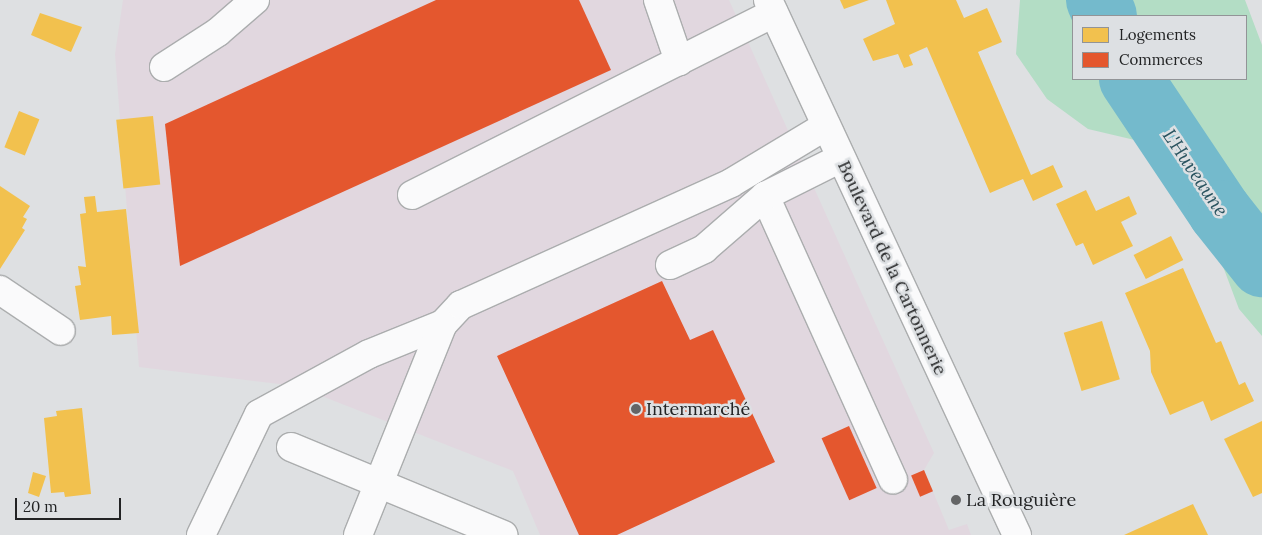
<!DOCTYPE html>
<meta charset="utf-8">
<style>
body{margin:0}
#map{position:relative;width:1262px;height:535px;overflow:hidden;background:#dee0e2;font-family:Lora,serif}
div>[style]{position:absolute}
.commercial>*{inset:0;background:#e1d7df}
.green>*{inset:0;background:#b3ddc5}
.homes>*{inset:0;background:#f2c14e;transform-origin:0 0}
.shops>*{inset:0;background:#e4572e;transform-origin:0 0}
.river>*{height:64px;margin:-32px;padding:0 32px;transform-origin:32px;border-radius:32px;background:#74bacc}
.roads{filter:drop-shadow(1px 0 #abadae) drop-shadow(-1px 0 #abadae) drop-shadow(0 1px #abadae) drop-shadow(0 -1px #abadae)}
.minor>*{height:28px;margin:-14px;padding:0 14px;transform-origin:14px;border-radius:14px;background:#fafafb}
.major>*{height:28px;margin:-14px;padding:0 14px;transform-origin:14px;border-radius:14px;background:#fafafb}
.dots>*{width:14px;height:14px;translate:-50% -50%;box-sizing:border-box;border:2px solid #dde0e3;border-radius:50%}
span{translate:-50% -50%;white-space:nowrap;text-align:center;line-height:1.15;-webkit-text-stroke:5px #dde0e3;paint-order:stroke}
.street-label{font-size:18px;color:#222324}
.poi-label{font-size:18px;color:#222324}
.left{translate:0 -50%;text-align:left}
.water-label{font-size:19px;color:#29535f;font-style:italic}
.legend{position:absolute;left:1072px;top:15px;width:175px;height:65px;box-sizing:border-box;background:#dde0e3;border:1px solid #929497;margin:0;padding:6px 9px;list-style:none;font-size:15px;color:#222324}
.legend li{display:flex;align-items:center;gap:10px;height:25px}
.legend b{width:25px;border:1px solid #929497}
.scale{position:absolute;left:15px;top:498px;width:106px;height:22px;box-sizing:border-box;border:2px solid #222324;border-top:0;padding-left:6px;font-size:15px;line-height:18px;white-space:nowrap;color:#222324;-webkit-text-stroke:4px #dde0e3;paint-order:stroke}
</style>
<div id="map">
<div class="commercial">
<i style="clip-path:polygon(123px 0,729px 0,934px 453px,924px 470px,949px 530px,967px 524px,971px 535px,540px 535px,513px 471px,296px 386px,139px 367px,115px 54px)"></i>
</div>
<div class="green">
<i style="clip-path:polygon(evenodd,1020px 0,1245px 0,1262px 45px,1262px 336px,1239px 309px,1210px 232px,1139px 141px,1088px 129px,1047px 99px,1016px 54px,1020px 0,1073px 16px,1246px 16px,1246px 79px,1073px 79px,1073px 16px)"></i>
</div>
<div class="homes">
<i style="clip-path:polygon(840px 0,869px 0,844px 9px)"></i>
<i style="clip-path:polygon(886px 0,956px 0,964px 18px,987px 8px,1002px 42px,978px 52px,1031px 175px,1053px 165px,1063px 187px,1033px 201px,1023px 179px,990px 193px,927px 47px,909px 55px,913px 65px,904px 68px,898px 54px,873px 61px,863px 39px,895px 24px)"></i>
<i style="clip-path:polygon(40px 13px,82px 27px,71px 52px,31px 35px)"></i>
<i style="left:19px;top:111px;width:22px;height:39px;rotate:22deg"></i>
<i style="left:153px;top:116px;width:69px;height:37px;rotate:84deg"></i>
<i style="clip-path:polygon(0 186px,30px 206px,23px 217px,27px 219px,22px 228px,25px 230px,0 269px)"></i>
<i style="clip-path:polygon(1086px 190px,1096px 211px,1129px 196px,1137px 214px,1121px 222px,1133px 246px,1093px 265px,1083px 243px,1076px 246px,1056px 204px)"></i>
<i style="clip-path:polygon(95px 196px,97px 212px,126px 209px,139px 333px,112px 335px,111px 316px,80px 320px,75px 286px,81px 285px,78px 266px,86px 267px,80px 214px,86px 213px,84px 197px)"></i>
<i style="left:1171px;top:236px;width:27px;height:42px;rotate:63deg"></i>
<i style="clip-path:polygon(1183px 268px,1216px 343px,1221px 341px,1239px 385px,1245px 382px,1254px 401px,1211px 421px,1203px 401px,1170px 415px,1151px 372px,1150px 351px,1125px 293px)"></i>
<i style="left:1102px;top:321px;width:61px;height:40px;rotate:73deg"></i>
<i style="clip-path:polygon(82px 408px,91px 494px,65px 497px,64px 492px,51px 493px,44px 418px,57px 416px,56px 411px)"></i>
<i style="clip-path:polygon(1262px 421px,1262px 493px,1253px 497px,1224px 439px)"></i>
<i style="clip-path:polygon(33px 472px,46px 476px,39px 497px,28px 493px)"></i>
<i style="clip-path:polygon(1193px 504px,1208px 535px,1124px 535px,1135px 530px)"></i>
</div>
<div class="shops">
<i style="clip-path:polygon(436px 0,579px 0,611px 70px,180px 266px,165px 124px)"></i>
<i style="clip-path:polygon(662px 281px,690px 340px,713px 330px,775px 462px,617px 535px,579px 535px,497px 356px)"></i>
<i style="left:849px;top:426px;width:68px;height:30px;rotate:66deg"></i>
<i style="left:924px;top:470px;width:23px;height:14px;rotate:67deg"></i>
</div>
<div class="river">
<i style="left:1098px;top:0;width:17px;rotate:66deg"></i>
<i style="left:1131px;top:79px;width:160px;rotate:56.2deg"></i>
<i style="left:1220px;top:212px;width:68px;rotate:51.6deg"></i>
</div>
<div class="roads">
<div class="minor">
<i style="left:658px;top:0;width:65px;rotate:71deg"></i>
<i style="left:164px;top:67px;width:64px;rotate:-32.9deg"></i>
<i style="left:218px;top:32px;width:49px;rotate:-40.9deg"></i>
<i style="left:412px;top:195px;width:405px;rotate:-26.7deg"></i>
<i style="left:765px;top:196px;width:311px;rotate:65.7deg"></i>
<i style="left:670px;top:265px;width:38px;rotate:-25deg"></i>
<i style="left:704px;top:249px;width:81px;rotate:-41deg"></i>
<i style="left:765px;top:196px;width:85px;rotate:-26.6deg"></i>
<i style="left:0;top:290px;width:73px;rotate:33.9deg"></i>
<i style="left:291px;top:447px;width:230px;rotate:22.5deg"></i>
<i style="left:201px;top:535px;width:134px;rotate:-64.4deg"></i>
<i style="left:259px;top:414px;width:125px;rotate:-28.6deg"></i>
<i style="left:369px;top:354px;width:80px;rotate:-22.1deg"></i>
<i style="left:358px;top:535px;width:227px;rotate:-68.1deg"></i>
<i style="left:443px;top:324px;width:26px;rotate:-47deg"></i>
<i style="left:461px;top:305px;width:296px;rotate:-24.3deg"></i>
<i style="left:731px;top:183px;width:111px;rotate:-31deg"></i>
</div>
<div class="major">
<i style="left:768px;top:0;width:590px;rotate:65.04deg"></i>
</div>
</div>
<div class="dots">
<i style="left:636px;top:409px;background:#646566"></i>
<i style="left:956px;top:500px;background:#646566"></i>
</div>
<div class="street-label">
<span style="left:892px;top:268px;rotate:65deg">Boulevard de la Cartonnerie</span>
</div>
<div class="poi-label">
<span class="left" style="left:646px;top:409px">Intermarché</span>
<span class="left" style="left:966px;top:500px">La Rouguière</span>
</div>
<div class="water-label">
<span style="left:1195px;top:173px;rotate:56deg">L'Huveaune</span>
</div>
<ul class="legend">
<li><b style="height:14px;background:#f2c14e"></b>Logements</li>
<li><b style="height:14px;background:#e4572e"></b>Commerces</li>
</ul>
<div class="scale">20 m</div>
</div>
